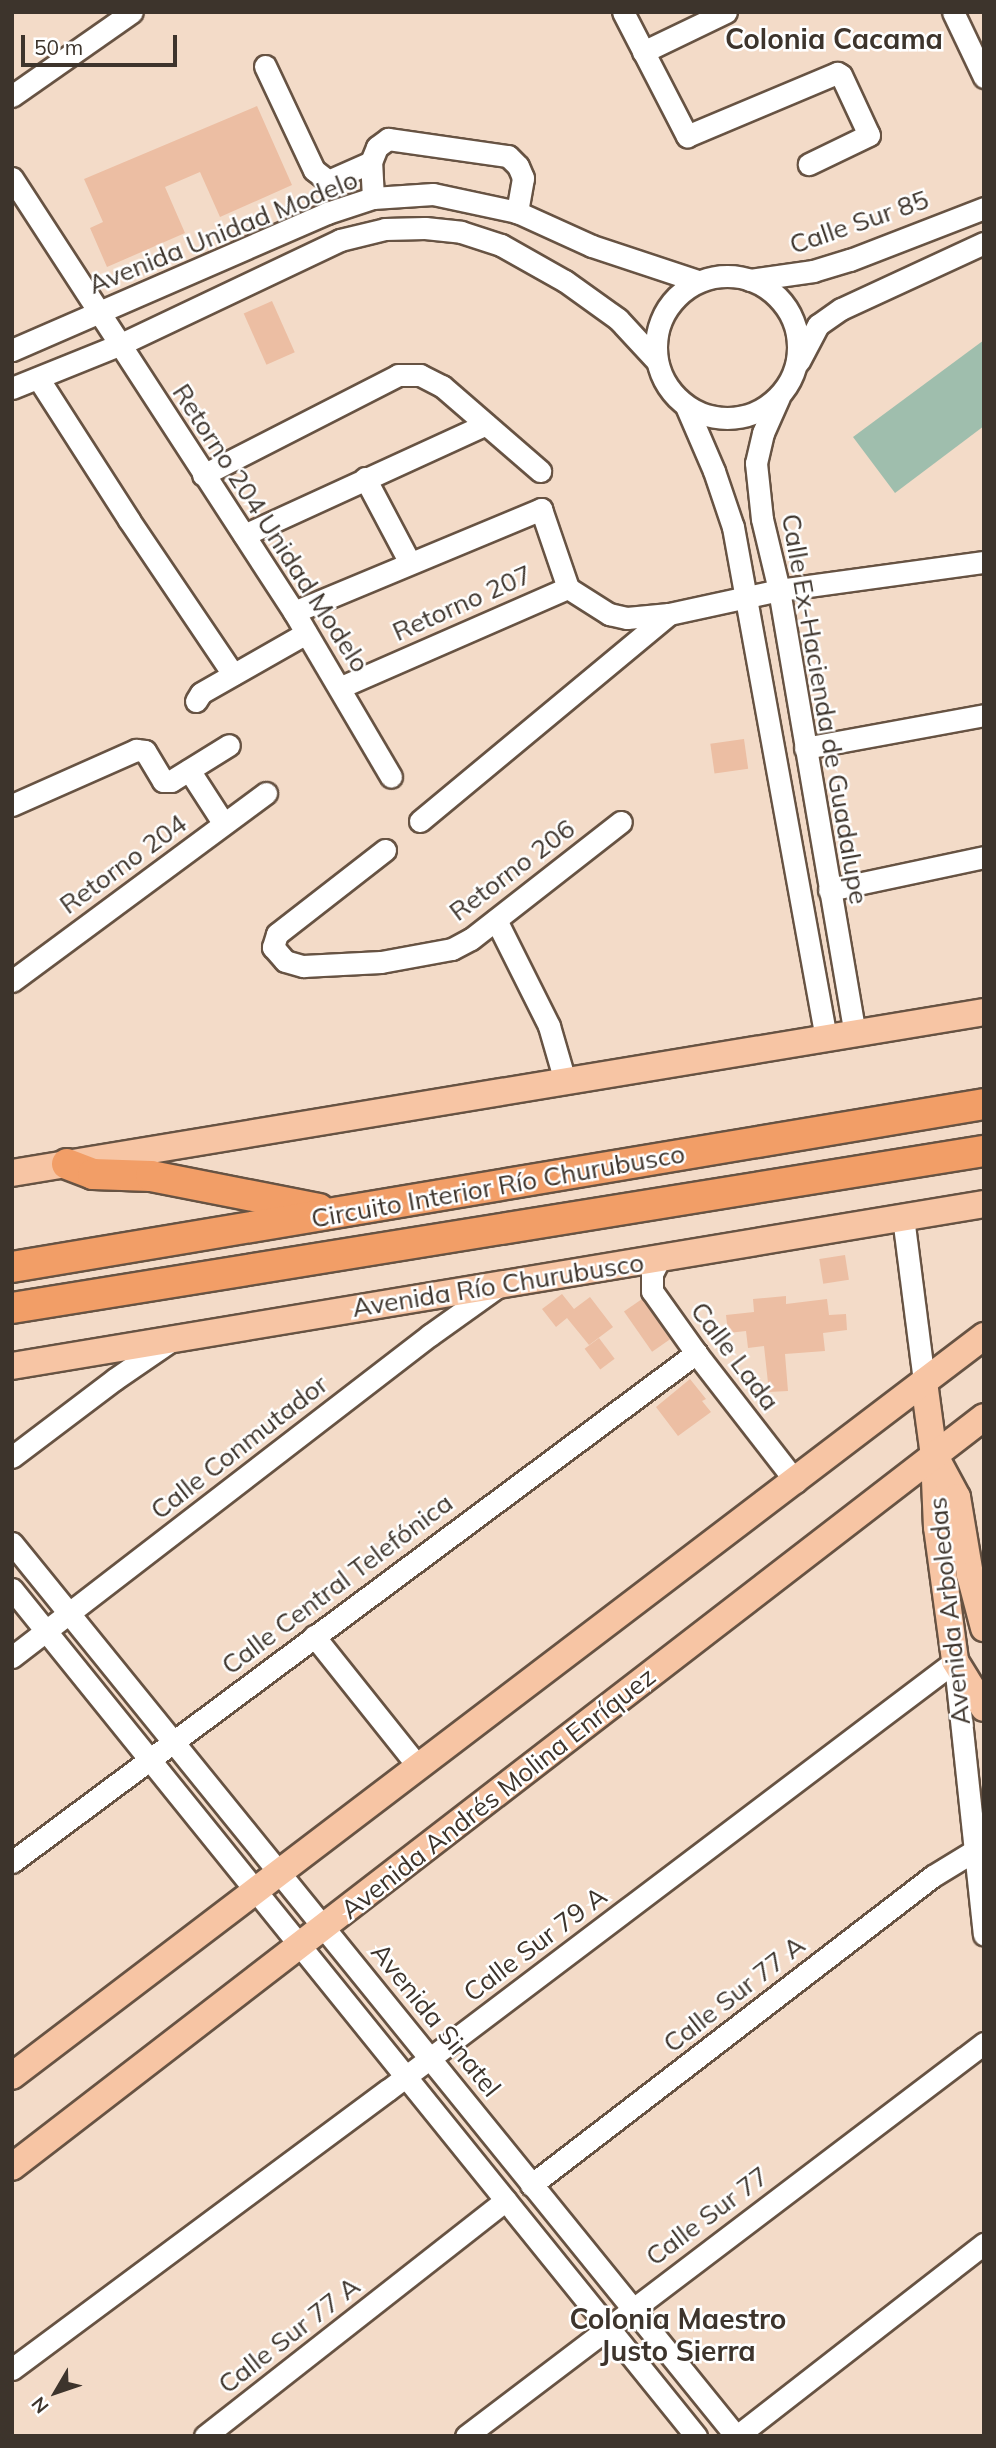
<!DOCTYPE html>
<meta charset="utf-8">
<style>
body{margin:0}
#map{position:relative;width:996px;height:2448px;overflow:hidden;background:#f3dbc8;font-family:Mulish,sans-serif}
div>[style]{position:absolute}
.green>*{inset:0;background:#9fbead}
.building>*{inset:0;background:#ecbea3;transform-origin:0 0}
.roads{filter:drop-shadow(2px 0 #675343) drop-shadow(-2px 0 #675343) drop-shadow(0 2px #675343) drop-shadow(0 -2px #675343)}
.minor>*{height:21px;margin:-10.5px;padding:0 10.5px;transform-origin:10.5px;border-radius:10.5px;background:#fff}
.minor>.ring{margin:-10.5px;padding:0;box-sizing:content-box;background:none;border:21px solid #fff;border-radius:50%}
.major>*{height:26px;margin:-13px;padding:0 13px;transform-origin:13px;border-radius:13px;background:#f7c5a4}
.highway>*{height:30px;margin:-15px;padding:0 15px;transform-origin:15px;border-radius:15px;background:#f29e67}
span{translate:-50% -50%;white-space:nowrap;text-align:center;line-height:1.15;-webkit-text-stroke:5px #fff;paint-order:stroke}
.street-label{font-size:26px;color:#3d342c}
.neighbourhood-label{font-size:28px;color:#3d342c;font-weight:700}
.frame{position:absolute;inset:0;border:14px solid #3d342c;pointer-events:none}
.north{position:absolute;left:21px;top:2357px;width:70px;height:70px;-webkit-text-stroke:5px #fff;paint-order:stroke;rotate:231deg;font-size:19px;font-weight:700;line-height:28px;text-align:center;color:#3d342c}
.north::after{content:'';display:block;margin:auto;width:24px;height:32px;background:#3d342c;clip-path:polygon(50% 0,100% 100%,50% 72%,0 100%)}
.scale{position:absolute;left:21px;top:35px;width:156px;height:32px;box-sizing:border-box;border:4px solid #3d342c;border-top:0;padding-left:9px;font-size:21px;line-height:24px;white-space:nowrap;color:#3d342c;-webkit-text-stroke:5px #fff;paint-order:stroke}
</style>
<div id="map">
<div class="green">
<i style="clip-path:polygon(984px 340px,984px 426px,895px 493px,853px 437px)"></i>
</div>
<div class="building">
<i style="clip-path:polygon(257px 106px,292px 185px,220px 217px,200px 172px,165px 187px,185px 233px,107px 267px,90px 228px,103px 222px,84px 179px)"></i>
<i style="left:272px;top:301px;width:56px;height:31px;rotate:66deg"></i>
<i style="left:744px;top:739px;width:30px;height:34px;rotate:82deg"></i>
<i style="left:845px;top:1255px;width:25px;height:26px;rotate:81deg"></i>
<i style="clip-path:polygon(562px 1294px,574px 1309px,590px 1297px,613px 1327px,589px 1345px,567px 1318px,556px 1327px,542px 1309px)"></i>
<i style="clip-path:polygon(786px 1296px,786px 1304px,827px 1299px,829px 1315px,846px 1314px,847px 1330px,823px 1333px,825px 1351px,785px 1354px,788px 1391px,769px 1392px,764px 1346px,748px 1348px,746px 1331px,728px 1333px,726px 1315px,754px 1312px,753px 1299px)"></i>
<i style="left:642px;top:1299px;width:49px;height:22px;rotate:55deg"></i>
<i style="left:599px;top:1338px;width:26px;height:18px;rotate:53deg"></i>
<i style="clip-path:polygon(690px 1379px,706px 1399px,702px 1401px,711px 1412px,678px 1436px,656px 1407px)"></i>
</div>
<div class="roads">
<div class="minor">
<i style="left:623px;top:12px;width:140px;rotate:62.7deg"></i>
<i style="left:687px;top:136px;width:163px;rotate:-22.8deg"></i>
<i style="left:837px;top:73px;width:4px;rotate:27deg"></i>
<i style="left:841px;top:75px;width:66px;rotate:65deg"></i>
<i style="left:869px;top:135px;width:67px;rotate:154.2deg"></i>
<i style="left:953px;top:12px;width:72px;rotate:64.5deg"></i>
<i style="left:643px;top:52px;width:92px;rotate:-25.7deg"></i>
<i style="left:265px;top:66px;width:115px;rotate:64.8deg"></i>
<i style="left:314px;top:170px;width:18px;rotate:38deg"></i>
<i style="left:328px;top:181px;width:47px;rotate:-23.8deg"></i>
<i style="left:12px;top:96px;width:146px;rotate:-35deg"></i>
<i style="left:12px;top:178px;width:518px;rotate:56.99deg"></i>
<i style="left:294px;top:612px;width:191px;rotate:59.5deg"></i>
<i style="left:373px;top:198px;width:36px;rotate:-93deg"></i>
<i style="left:371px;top:162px;width:16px;rotate:-68deg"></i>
<i style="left:377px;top:147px;width:14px;rotate:-36deg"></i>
<i style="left:388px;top:139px;width:121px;rotate:8.1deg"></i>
<i style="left:508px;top:156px;width:14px;rotate:45deg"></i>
<i style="left:518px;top:166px;width:13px;rotate:67deg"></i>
<i style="left:523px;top:178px;width:35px;rotate:100deg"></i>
<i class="ring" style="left:656px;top:276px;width:121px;height:121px"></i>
<i style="left:750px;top:280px;width:64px;rotate:-8.1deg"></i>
<i style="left:813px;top:271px;width:39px;rotate:-17deg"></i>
<i style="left:850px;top:260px;width:144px;rotate:-21.2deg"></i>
<i style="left:12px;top:350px;width:344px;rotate:-23.5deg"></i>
<i style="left:327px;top:213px;width:48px;rotate:-18.1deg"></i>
<i style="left:373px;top:198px;width:60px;rotate:-3.8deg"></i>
<i style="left:433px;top:194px;width:86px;rotate:12.1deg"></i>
<i style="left:517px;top:212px;width:82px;rotate:24.4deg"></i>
<i style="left:592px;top:246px;width:112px;rotate:18.3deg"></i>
<i style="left:799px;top:361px;width:41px;rotate:-62.2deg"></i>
<i style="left:818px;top:325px;width:28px;rotate:-35deg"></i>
<i style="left:841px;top:309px;width:157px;rotate:-24.8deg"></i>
<i style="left:38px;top:378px;width:169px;rotate:57.3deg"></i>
<i style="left:129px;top:520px;width:186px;rotate:56deg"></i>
<i style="left:12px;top:388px;width:115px;rotate:-21.9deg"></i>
<i style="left:119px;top:345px;width:245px;rotate:-25.4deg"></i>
<i style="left:340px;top:240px;width:46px;rotate:-13.7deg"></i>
<i style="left:385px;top:229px;width:40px;rotate:-1.4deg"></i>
<i style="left:425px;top:228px;width:36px;rotate:6deg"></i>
<i style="left:461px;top:232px;width:42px;rotate:18deg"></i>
<i style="left:501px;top:245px;width:73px;rotate:29.4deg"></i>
<i style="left:565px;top:281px;width:65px;rotate:35.6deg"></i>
<i style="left:618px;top:319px;width:56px;rotate:47.2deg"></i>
<i style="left:779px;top:397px;width:39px;rotate:114deg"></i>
<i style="left:763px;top:433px;width:31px;rotate:103deg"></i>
<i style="left:756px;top:463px;width:56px;rotate:83.9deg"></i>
<i style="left:762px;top:519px;width:73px;rotate:76.5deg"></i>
<i style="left:779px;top:590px;width:449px;rotate:80.3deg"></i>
<i style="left:686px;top:406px;width:71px;rotate:66.7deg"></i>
<i style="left:714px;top:471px;width:59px;rotate:71.3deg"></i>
<i style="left:733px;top:527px;width:519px;rotate:79.69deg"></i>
<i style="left:203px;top:475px;width:219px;rotate:-27.1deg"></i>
<i style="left:398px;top:375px;width:22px"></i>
<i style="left:420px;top:375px;width:25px;rotate:27deg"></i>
<i style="left:442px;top:386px;width:130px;rotate:40.9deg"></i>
<i style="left:365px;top:478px;width:96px;rotate:62.1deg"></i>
<i style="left:244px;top:535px;width:266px;rotate:-24.6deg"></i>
<i style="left:294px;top:612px;width:268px;rotate:-22.6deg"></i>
<i style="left:541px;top:509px;width:83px;rotate:71.1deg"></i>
<i style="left:568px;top:588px;width:49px;rotate:32.4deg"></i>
<i style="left:609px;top:614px;width:18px;rotate:13deg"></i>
<i style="left:627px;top:618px;width:42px;rotate:-5.4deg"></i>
<i style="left:341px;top:687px;width:248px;rotate:-23.6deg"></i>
<i style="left:196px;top:701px;width:9px;rotate:-58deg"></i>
<i style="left:201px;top:693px;width:121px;rotate:-29.7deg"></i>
<i style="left:805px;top:748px;width:182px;rotate:-10.4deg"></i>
<i style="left:189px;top:770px;width:64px;rotate:57.1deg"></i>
<i style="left:12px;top:805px;width:136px;rotate:-23.9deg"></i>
<i style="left:136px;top:750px;width:9px;rotate:6deg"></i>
<i style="left:145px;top:751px;width:35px;rotate:59deg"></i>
<i style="left:163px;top:781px;width:8px"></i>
<i style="left:171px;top:781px;width:68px;rotate:-31.8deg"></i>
<i style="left:420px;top:821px;width:324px;rotate:-39.7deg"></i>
<i style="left:669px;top:614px;width:113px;rotate:-12.3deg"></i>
<i style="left:779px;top:590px;width:207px;rotate:-7.8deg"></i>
<i style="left:385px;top:850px;width:137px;rotate:142.1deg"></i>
<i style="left:277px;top:934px;width:14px;rotate:107deg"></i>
<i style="left:273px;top:947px;width:18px;rotate:49deg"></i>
<i style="left:285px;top:961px;width:19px;rotate:16deg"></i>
<i style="left:303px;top:966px;width:78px;rotate:-2.9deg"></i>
<i style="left:381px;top:962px;width:72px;rotate:-10.4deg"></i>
<i style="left:452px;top:949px;width:21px;rotate:-28deg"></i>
<i style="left:471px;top:939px;width:190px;rotate:-38deg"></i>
<i style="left:829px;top:890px;width:158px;rotate:-12deg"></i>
<i style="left:496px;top:920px;width:119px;rotate:63.4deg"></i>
<i style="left:549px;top:1026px;width:57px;rotate:73.8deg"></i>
<i style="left:12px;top:981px;width:316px;rotate:-36.5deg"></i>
<i style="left:903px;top:1217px;width:166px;rotate:82.7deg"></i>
<i style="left:660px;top:1258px;width:18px;rotate:117deg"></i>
<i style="left:652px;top:1274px;width:17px;rotate:90deg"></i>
<i style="left:652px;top:1291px;width:76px;rotate:54.6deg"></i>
<i style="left:696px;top:1353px;width:163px;rotate:52.2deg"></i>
<i style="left:12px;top:1457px;width:129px;rotate:-37.1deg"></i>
<i style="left:115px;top:1379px;width:69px;rotate:-34.4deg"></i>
<i style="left:12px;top:1543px;width:1150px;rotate:50.97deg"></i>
<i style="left:12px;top:1589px;width:1089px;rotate:51.08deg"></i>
<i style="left:314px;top:1636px;width:165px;rotate:51.4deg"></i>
<i style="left:12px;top:1657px;width:528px;rotate:-37.61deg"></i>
<i style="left:430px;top:1335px;width:86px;rotate:-35.5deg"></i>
<i style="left:955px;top:1664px;width:272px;rotate:83.9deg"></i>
<i style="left:12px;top:1862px;width:853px;rotate:-36.65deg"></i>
<i style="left:531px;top:2185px;width:507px;rotate:-37.55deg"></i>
<i style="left:933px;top:1876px;width:48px;rotate:-31.4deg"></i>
<i style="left:12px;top:2369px;width:468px;rotate:-36.6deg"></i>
<i style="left:388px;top:2090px;width:711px;rotate:-37.11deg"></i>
<i style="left:205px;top:2436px;width:382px;rotate:-38.1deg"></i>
<i style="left:466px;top:2436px;width:650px;rotate:-37.19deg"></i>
<i style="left:737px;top:2436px;width:313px;rotate:-37.9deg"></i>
</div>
<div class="major">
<i style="left:12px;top:1173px;width:985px;rotate:-9.4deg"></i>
<i style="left:12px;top:1366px;width:985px;rotate:-9.46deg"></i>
<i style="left:924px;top:1382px;width:75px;rotate:82.3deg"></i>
<i style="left:934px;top:1456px;width:71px;rotate:87.6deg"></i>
<i style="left:937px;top:1527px;width:135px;rotate:82.3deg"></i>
<i style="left:955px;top:1661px;width:55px;rotate:58.3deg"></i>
<i style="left:937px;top:1460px;width:42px;rotate:61.6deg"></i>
<i style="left:957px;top:1497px;width:79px;rotate:80.5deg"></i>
<i style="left:970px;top:1575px;width:55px;rotate:75.2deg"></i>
<i style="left:12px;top:2076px;width:1222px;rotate:-37.28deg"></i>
<i style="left:12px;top:2167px;width:1228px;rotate:-37.65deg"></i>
</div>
<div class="highway">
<i style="left:67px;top:1164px;width:28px;rotate:21deg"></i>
<i style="left:93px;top:1174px;width:58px;rotate:2deg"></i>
<i style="left:151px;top:1176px;width:171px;rotate:11.1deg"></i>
<i style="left:12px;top:1267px;width:986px;rotate:-9.52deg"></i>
<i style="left:12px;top:1308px;width:985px;rotate:-9.18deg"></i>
</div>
</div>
<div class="street-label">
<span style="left:859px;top:222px;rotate:-19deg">Calle Sur 85</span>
<span style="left:223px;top:232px;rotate:-22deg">Avenida Unidad Modelo</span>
<span style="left:271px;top:528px;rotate:57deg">Retorno 204 Unidad Modelo</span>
<span style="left:462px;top:603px;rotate:-24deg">Retorno 207</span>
<span style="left:825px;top:709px;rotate:80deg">Calle Ex-Hacienda de Guadalupe</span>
<span style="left:123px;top:864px;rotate:-36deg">Retorno 204</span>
<span style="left:512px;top:870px;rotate:-37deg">Retorno 206</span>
<span style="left:498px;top:1186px;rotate:-10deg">Circuito Interior Río Churubusco</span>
<span style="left:498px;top:1285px;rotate:-9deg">Avenida Río Churubusco</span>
<span style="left:735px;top:1356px;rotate:53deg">Calle Lada</span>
<span style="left:239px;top:1447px;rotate:-38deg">Calle Conmutador</span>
<span style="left:337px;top:1584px;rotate:-37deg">Calle Central Telefónica</span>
<span style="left:949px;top:1611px;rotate:-96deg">Avenida Arboledas</span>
<span style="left:498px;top:1793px;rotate:-38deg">Avenida Andrés Molina Enríquez</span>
<span style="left:535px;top:1944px;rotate:-37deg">Calle Sur 79 A</span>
<span style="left:734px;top:1994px;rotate:-38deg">Calle Sur 77 A</span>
<span style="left:436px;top:2020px;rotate:51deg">Avenida Sinatel</span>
<span style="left:707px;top:2216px;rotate:-37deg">Calle Sur 77</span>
<span style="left:289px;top:2335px;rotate:-38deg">Calle Sur 77 A</span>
</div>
<div class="neighbourhood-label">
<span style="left:834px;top:39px">Colonia Cacama</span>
<span style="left:678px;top:2335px">Colonia Maestro<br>Justo Sierra</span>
</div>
<div class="frame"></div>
<div class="north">N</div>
<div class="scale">50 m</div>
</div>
